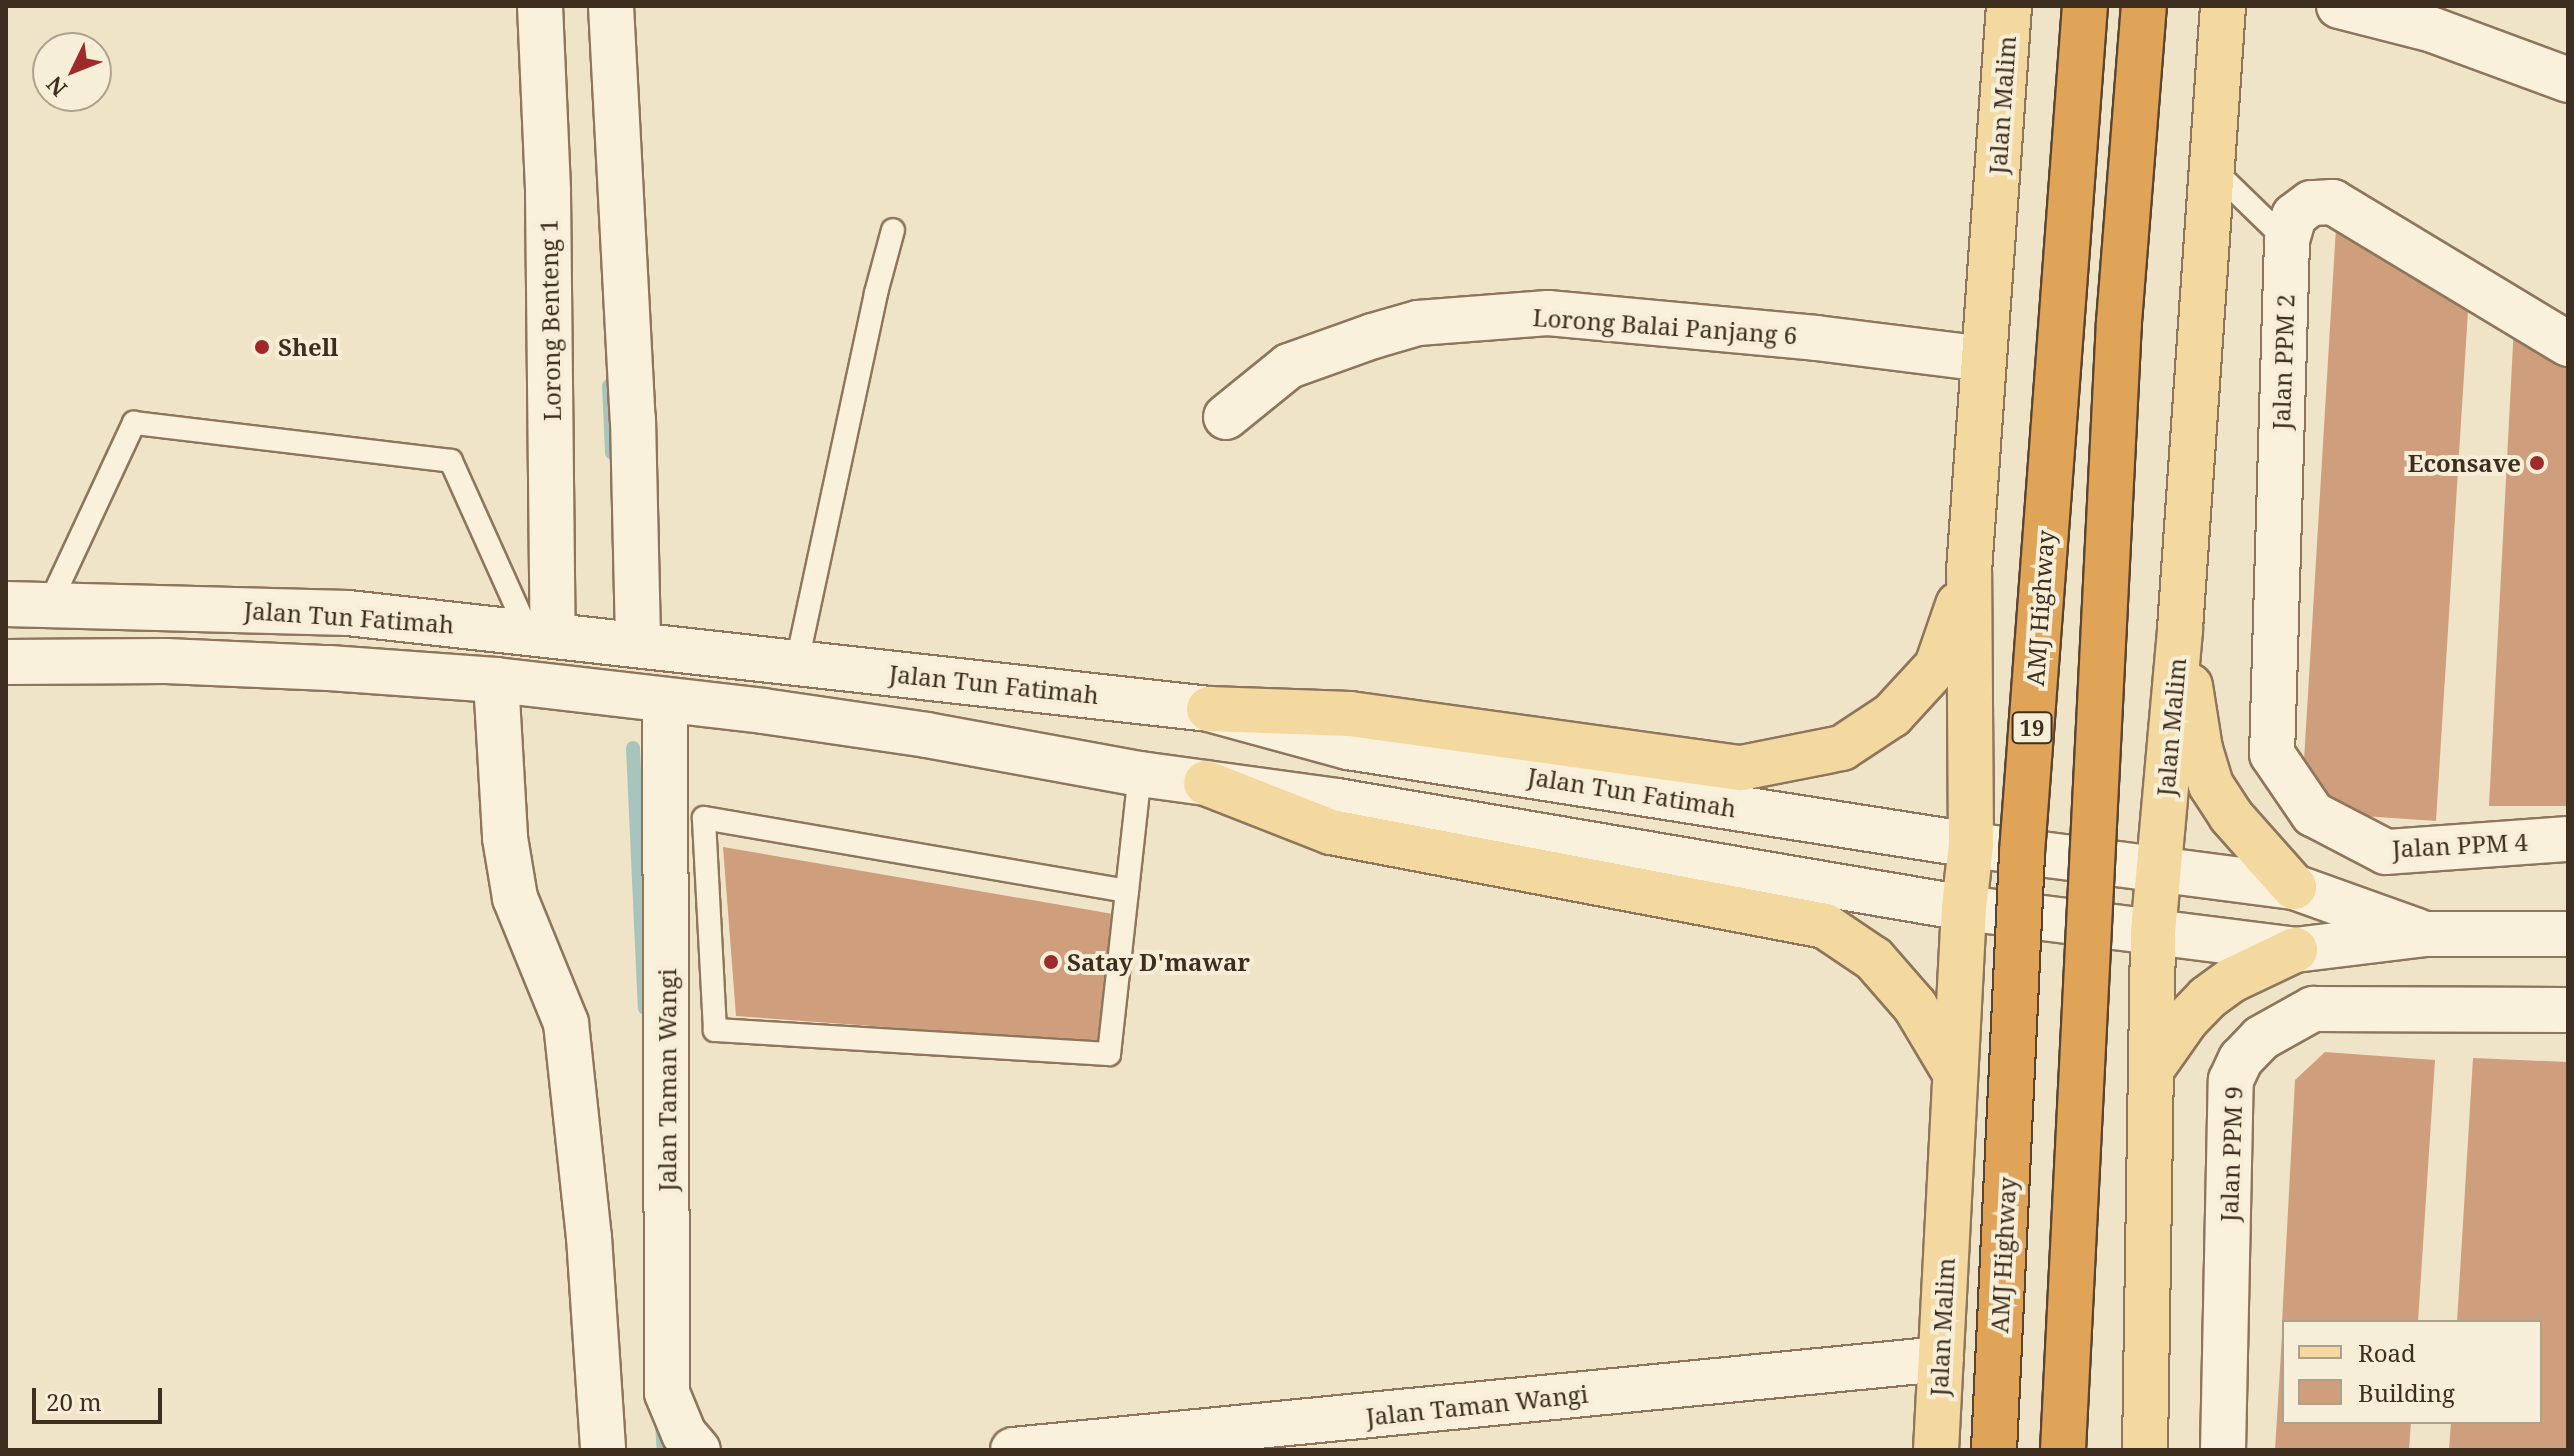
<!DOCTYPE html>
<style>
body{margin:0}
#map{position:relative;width:2574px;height:1456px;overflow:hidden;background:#f0e4c8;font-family:"Noto Serif",serif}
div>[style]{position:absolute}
.stream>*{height:14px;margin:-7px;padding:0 7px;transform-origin:7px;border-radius:7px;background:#a9c4bc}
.building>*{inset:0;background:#cf9f7d}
.roads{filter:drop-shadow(2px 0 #8d765c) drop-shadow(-2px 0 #8d765c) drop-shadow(0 2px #8d765c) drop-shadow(0 -2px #8d765c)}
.lane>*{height:22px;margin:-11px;padding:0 11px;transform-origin:11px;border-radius:11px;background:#faf1dc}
.street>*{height:44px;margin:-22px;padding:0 22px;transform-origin:22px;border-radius:22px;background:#faf1dc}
.secondary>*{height:44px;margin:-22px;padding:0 22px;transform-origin:22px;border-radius:22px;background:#faf1dc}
.primary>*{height:44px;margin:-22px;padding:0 22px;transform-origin:22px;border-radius:22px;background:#f3d9a0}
.bridges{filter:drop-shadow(2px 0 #5b4430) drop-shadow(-2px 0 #5b4430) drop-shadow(0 2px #5b4430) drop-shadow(0 -2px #5b4430)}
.highway-bridge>*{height:44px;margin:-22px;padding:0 22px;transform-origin:22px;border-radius:22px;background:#e0a458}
.dots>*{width:22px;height:22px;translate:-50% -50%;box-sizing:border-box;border:4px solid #f7eed8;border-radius:50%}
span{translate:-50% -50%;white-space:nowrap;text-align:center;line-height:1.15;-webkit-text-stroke:8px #f7eed8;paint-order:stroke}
.shield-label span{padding:2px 6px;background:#f7eed8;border:2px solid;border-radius:6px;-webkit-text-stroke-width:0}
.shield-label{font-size:22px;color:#3d2e20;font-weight:700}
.street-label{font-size:24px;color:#3d2e20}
.poi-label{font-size:24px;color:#3d2e20;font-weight:700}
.left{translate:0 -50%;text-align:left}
.right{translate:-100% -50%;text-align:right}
.frame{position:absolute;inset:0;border:8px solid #3d2e20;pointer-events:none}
.legend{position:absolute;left:2282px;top:1320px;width:260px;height:104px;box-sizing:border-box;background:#f7eed8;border:2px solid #ada18e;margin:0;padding:10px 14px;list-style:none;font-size:24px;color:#3d2e20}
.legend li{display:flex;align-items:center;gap:16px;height:40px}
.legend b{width:40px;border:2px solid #ada18e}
.north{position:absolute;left:32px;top:32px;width:80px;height:80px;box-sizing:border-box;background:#f7eed8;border:2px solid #ada18e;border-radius:50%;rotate:227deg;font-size:22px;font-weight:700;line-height:32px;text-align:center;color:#3d2e20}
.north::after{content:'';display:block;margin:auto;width:28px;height:36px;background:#9e2a2b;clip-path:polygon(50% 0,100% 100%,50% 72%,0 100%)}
.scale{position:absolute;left:32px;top:1388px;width:130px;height:36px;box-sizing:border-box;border:4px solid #3d2e20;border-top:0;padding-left:10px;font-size:24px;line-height:28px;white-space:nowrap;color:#3d2e20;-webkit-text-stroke:6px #f7eed8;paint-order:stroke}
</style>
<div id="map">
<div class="stream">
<i style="left:609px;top:386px;width:67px;rotate:87.4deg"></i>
<i style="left:633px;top:748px;width:260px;rotate:87.4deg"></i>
<i style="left:662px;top:1424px;width:26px;rotate:86deg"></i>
</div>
<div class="building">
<i style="clip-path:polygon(2336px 227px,2468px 311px,2436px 821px,2334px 814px,2303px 777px)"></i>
<i style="clip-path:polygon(2514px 325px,2568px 360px,2568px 806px,2489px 806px)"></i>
<i style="clip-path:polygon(723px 847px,1113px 914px,1101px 1043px,736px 1016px)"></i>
<i style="clip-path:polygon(2325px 1052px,2435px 1060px,2418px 1322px,2282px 1322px,2295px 1080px)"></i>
<i style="clip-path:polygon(2473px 1058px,2568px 1062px,2568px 1450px,2449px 1450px,2451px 1422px,2540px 1422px,2540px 1322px,2457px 1322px)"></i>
<i style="clip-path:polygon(2282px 1335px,2284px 1422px,2411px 1422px,2409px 1450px,2275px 1450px)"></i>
</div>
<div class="roads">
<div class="lane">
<i style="left:2212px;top:168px;width:105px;rotate:44.2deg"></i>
<i style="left:50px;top:603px;width:199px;rotate:-65deg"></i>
<i style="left:134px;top:423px;width:319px;rotate:6.8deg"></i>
<i style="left:451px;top:461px;width:188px;rotate:65.8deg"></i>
<i style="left:797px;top:662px;width:377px;rotate:-77.9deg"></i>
<i style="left:876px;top:293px;width:65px;rotate:-74.9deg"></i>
<i style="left:1127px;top:891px;width:164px;rotate:96.3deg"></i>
<i style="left:1109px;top:1054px;width:395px;rotate:-176.5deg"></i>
<i style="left:715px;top:1030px;width:212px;rotate:-93deg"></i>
<i style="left:704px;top:818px;width:429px;rotate:9.8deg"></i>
<i style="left:1127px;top:891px;width:118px;rotate:-83.7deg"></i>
</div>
<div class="street">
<i style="left:540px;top:6px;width:186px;rotate:87.5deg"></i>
<i style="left:548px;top:192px;width:443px;rotate:89.4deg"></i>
<i style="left:611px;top:6px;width:414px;rotate:87deg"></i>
<i style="left:633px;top:419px;width:226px;rotate:88.7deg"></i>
<i style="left:2339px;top:6px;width:97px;rotate:14.3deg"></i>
<i style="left:2433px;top:30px;width:144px;rotate:20.3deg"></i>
<i style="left:2568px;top:344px;width:275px;rotate:-148.9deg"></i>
<i style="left:2333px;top:202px;width:22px;rotate:177deg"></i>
<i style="left:2311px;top:203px;width:21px;rotate:143deg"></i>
<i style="left:2294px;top:216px;width:26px;rotate:106deg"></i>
<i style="left:2287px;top:241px;width:513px;rotate:91.67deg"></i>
<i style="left:2272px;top:754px;width:73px;rotate:55.7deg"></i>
<i style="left:2313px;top:814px;width:82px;rotate:27.5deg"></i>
<i style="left:2386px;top:852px;width:182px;rotate:-4.1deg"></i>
<i style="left:1226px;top:417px;width:81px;rotate:-39deg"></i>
<i style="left:1289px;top:366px;width:89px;rotate:-19.7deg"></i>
<i style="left:1373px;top:336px;width:47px;rotate:-16.1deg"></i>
<i style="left:1418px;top:323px;width:130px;rotate:-4.4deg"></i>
<i style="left:1548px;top:313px;width:269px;rotate:5.3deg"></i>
<i style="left:1816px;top:338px;width:169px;rotate:7.1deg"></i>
<i style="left:496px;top:680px;width:158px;rotate:86.7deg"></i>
<i style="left:505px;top:838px;width:61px;rotate:80.5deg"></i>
<i style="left:515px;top:898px;width:135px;rotate:67.8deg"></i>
<i style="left:566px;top:1023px;width:215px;rotate:83.9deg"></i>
<i style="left:589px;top:1237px;width:213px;rotate:86.2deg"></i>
<i style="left:665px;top:700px;width:693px;rotate:89.83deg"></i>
<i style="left:667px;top:1393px;width:44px;rotate:67.5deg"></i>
<i style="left:684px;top:1434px;width:21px;rotate:49deg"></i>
<i style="left:1013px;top:1450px;width:932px;rotate:-5.6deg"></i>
<i style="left:2223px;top:1450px;width:370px;rotate:-88.8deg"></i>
<i style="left:2231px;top:1080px;width:23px;rotate:-65deg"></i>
<i style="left:2241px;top:1059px;width:29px;rotate:-46deg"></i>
<i style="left:2261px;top:1038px;width:60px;rotate:-29.1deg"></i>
<i style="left:2313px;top:1009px;width:255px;rotate:0.2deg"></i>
</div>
<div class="secondary">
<i style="left:6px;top:604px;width:342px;rotate:1.5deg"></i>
<i style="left:348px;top:613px;width:866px;rotate:6.36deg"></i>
<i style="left:1209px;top:709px;width:144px;rotate:15.3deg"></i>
<i style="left:1348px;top:747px;width:631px;rotate:8.94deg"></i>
<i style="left:1971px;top:845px;width:326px;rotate:7.4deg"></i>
<i style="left:2294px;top:887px;width:131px;rotate:19.7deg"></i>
<i style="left:6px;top:662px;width:160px;rotate:-0.4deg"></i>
<i style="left:166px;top:661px;width:163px;rotate:2.5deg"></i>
<i style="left:329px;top:668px;width:167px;rotate:4.1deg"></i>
<i style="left:496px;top:680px;width:269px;rotate:6.6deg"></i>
<i style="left:763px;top:711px;width:166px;rotate:8.3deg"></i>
<i style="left:927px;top:735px;width:217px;rotate:10.4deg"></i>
<i style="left:1140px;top:774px;width:199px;rotate:7.8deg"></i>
<i style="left:1337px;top:801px;width:636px;rotate:9.68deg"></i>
<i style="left:1964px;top:908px;width:334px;rotate:7.2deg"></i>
<i style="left:2295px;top:950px;width:132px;rotate:-7deg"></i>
<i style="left:2426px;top:934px;width:142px"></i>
</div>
<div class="primary">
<i style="left:2190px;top:686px;width:64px;rotate:81deg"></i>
<i style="left:2200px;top:749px;width:38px;rotate:73deg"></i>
<i style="left:2211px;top:785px;width:37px;rotate:57deg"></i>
<i style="left:2231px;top:816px;width:95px;rotate:48.4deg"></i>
<i style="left:1209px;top:709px;width:141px;rotate:2deg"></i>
<i style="left:1350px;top:714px;width:395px;rotate:7.9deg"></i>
<i style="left:1741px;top:768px;width:103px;rotate:-11.2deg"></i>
<i style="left:1842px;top:748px;width:60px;rotate:-33.4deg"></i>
<i style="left:1892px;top:715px;width:67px;rotate:-47.4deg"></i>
<i style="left:1937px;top:666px;width:65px;rotate:-71deg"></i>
<i style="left:1206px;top:783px;width:134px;rotate:21.4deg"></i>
<i style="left:1331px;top:832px;width:503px;rotate:10.77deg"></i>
<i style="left:1825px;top:926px;width:59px;rotate:34deg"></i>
<i style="left:1874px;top:959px;width:62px;rotate:48.9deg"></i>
<i style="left:1915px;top:1006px;width:78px;rotate:59.2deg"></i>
<i style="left:2151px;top:1070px;width:61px;rotate:-55deg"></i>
<i style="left:2186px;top:1020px;width:30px;rotate:-46deg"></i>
<i style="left:2207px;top:998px;width:31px;rotate:-36deg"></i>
<i style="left:2232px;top:980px;width:70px;rotate:-25.5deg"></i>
<i style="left:1936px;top:1450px;width:543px;rotate:-87.04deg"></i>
<i style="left:1964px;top:908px;width:63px;rotate:-83.7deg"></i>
<i style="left:1971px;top:845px;width:274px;rotate:-90.4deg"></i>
<i style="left:1969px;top:571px;width:566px;rotate:-85.95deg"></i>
<i style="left:2145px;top:1450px;width:517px;rotate:-89.11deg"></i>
<i style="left:2153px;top:933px;width:305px;rotate:-84.9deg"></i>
<i style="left:2180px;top:629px;width:624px;rotate:-86.05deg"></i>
</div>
</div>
<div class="bridges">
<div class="highway-bridge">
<i style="left:1994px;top:1450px;width:598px;rotate:-87.31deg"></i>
<i style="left:2022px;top:853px;width:849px;rotate:-85.75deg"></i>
<i style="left:2063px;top:1450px;width:1129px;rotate:-87.16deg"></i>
<i style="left:2119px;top:322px;width:317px;rotate:-85.5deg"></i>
</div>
</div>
<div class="dots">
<i style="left:262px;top:347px;background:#9e2a2b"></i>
<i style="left:2537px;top:463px;background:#9e2a2b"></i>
<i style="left:1051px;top:962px;background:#9e2a2b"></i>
</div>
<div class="shield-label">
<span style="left:2032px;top:728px">19</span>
</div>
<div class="street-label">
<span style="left:2002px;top:105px;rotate:-86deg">Jalan Malim</span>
<span style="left:550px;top:320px;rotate:-91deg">Lorong Benteng 1</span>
<span style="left:1665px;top:326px;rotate:4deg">Lorong Balai Panjang 6</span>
<span style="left:2283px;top:362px;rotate:-88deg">Jalan PPM 2</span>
<span style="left:2040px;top:608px;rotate:-86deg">AMJ Highway</span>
<span style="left:349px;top:617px;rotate:4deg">Jalan Tun Fatimah</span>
<span style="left:994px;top:684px;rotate:6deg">Jalan Tun Fatimah</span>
<span style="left:2171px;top:727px;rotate:-85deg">Jalan Malim</span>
<span style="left:1632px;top:792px;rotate:9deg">Jalan Tun Fatimah</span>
<span style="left:2460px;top:845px;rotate:-3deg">Jalan PPM 4</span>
<span style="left:667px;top:1080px;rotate:-90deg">Jalan Taman Wangi</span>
<span style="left:2231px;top:1154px;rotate:-88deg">Jalan PPM 9</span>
<span style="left:2003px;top:1255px;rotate:-87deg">AMJ Highway</span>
<span style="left:1942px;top:1327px;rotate:-87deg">Jalan Malim</span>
<span style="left:1477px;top:1405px;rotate:-6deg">Jalan Taman Wangi</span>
</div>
<div class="poi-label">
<span class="left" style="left:278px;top:347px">Shell</span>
<span class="right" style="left:2521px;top:463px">Econsave</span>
<span class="left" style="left:1067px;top:962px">Satay D'mawar</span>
</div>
<div class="frame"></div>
<ul class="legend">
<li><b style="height:10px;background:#f3d9a0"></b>Road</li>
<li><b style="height:22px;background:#cf9f7d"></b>Building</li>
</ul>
<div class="north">N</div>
<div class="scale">20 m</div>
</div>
